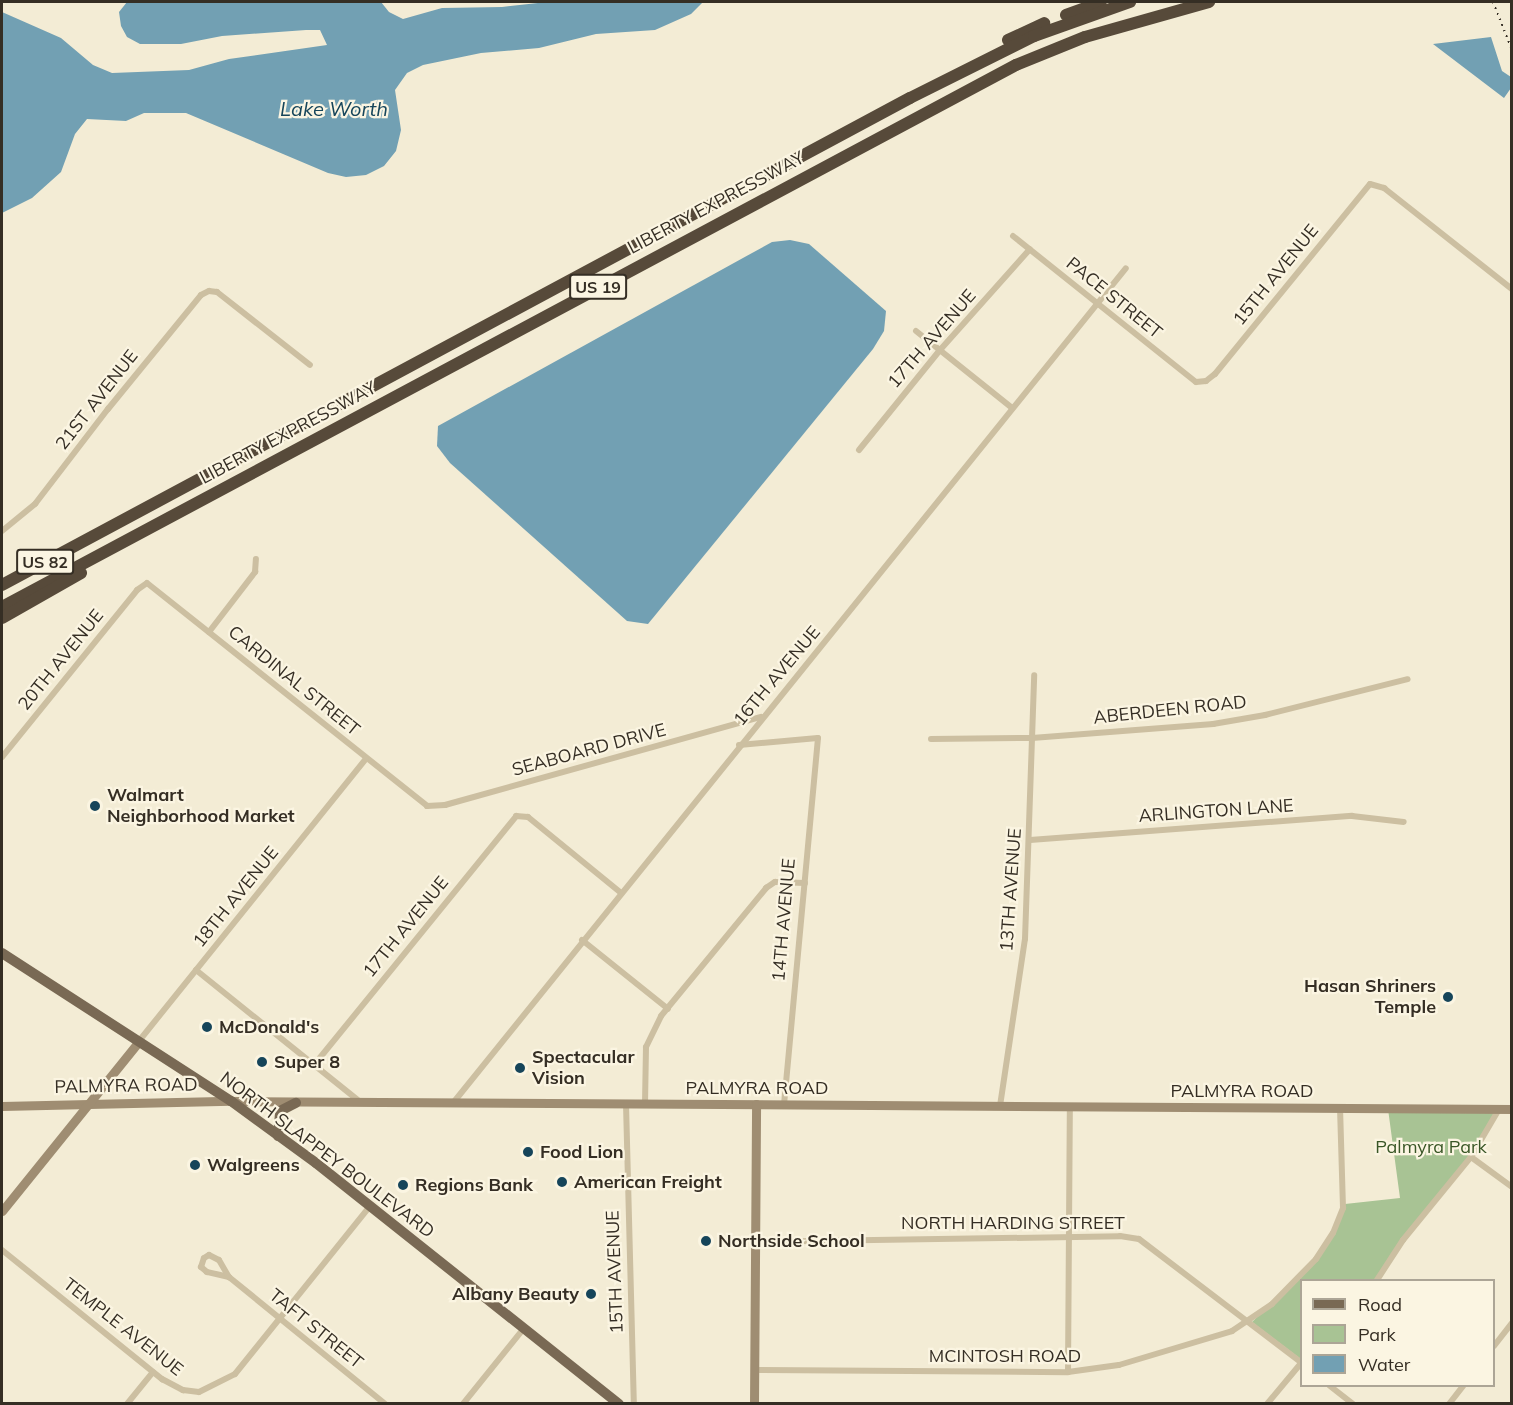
<!DOCTYPE html>
<style>
body{margin:0}
#map{position:relative;width:1513px;height:1405px;overflow:hidden;background:#f3ecd5;font-family:Mulish,sans-serif}
div>[style]{position:absolute}
.green>*{inset:0;background:#a8c394}
.water>*{inset:0;background:#72a0b3}
.street>*{height:6px;margin:-3px;padding:0 3px;transform-origin:3px;border-radius:3px;background:#ccbfa1}
.secondary>*{height:9px;margin:-4.5px;padding:0 4.5px;transform-origin:4.5px;border-radius:4.5px;background:#9f8d72}
.primary>*{height:10px;margin:-5px;padding:0 5px;transform-origin:5px;border-radius:5px;background:#796954}
.highway>*{height:12px;margin:-6px;padding:0 6px;transform-origin:6px;border-radius:6px;background:#574a3a}
.rail>*{height:2px;margin-top:-1px;transform-origin:0;background:repeating-linear-gradient(90deg,#352e24 0 1.5px,transparent 0 6px)}
.dots>*{width:16px;height:16px;translate:-50% -50%;box-sizing:border-box;border:3px solid #fbf5e2;border-radius:50%}
span{translate:-50% -50%;white-space:nowrap;text-align:center;line-height:1.15;-webkit-text-stroke:4.5px #fbf5e2;paint-order:stroke}
.shield-label span{padding:2px 4px;background:#fbf5e2;border:2px solid;border-radius:4px;-webkit-text-stroke-width:0}
.shield-label{font-size:16px;color:#352e24;font-weight:700}
.street-label{font-size:18px;color:#352e24}
.poi-label{font-size:18px;color:#352e24;font-weight:700}
.left{translate:0 -50%;text-align:left}
.right{translate:-100% -50%;text-align:right}
.park-label{font-size:18px;color:#395626}
.water-label{font-size:20px;color:#16455a;font-style:italic}
.frame{position:absolute;inset:0;border:3px solid #352e24;pointer-events:none}
.legend{position:absolute;left:1300px;top:1279px;width:195px;height:108px;box-sizing:border-box;background:#fbf5e2;border:2px solid #aca596;margin:0;padding:8px 10px;list-style:none;font-size:18px;color:#352e24}
.legend li{display:flex;align-items:center;gap:12px;height:30px}
.legend b{width:30px;border:2px solid #aca596}
</style>
<div id="map">
<div class="green">
<i style="clip-path:polygon(1388px 1109px,1498px 1109px,1475px 1149px,1376px 1280px,1302px 1280px,1302px 1360px,1252px 1322px,1317px 1260px,1345px 1204px,1400px 1198px)"></i>
</div>
<div class="water">
<i style="clip-path:polygon(127px 2px,381px 2px,389px 12px,403px 19px,442px 8px,502px 7px,547px 2px,703px 2px,691px 14px,655px 30px,596px 34px,539px 48px,481px 53px,423px 65px,407px 73px,395px 90px,401px 130px,396px 151px,384px 166px,366px 175px,346px 177px,328px 173px,186px 113px,144px 113px,126px 121px,87px 119px,75px 134px,61px 172px,32px 198px,2px 213px,2px 12px,61px 38px,93px 65px,112px 73px,189px 70px,229px 59px,327px 45px,320px 30px,306px 30px,222px 36px,181px 44px,140px 44px,127px 37px,121px 26px,119px 12px)"></i>
<i style="clip-path:polygon(1491px 37px,1502px 71px,1511px 77px,1511px 88px,1504px 98px,1433px 44px)"></i>
<i style="clip-path:polygon(790px 240px,809px 244px,886px 311px,884px 331px,873px 349px,648px 624px,627px 621px,450px 463px,437px 446px,438px 426px,772px 242px)"></i>
</div>
<div class="street">
<i style="left:1013px;top:236px;width:234px;rotate:38.6deg"></i>
<i style="left:1196px;top:382px;width:10px;rotate:-6deg"></i>
<i style="left:1206px;top:381px;width:11px;rotate:-38deg"></i>
<i style="left:1215px;top:374px;width:245px;rotate:-50.8deg"></i>
<i style="left:1370px;top:184px;width:15px;rotate:16deg"></i>
<i style="left:1384px;top:188px;width:163px;rotate:38.3deg"></i>
<i style="left:209px;top:291px;width:8px;rotate:7deg"></i>
<i style="left:217px;top:292px;width:118px;rotate:38.1deg"></i>
<i style="left:916px;top:331px;width:123px;rotate:38.7deg"></i>
<i style="left:859px;top:450px;width:129px;rotate:-51deg"></i>
<i style="left:940px;top:350px;width:135px;rotate:-48.3deg"></i>
<i style="left:2px;top:531px;width:43px;rotate:-39.3deg"></i>
<i style="left:35px;top:504px;width:120px;rotate:-52.5deg"></i>
<i style="left:108px;top:409px;width:147px;rotate:-50.8deg"></i>
<i style="left:201px;top:295px;width:9px;rotate:-27deg"></i>
<i style="left:209px;top:632px;width:76px;rotate:-52.5deg"></i>
<i style="left:255px;top:572px;width:13px;rotate:-86deg"></i>
<i style="left:931px;top:739px;width:101px;rotate:-0.6deg"></i>
<i style="left:1032px;top:738px;width:182px;rotate:-4.4deg"></i>
<i style="left:1213px;top:724px;width:53px;rotate:-9.8deg"></i>
<i style="left:1265px;top:715px;width:147px;rotate:-14.1deg"></i>
<i style="left:739px;top:745px;width:79px;rotate:-5.1deg"></i>
<i style="left:818px;top:738px;width:369px;rotate:95.3deg"></i>
<i style="left:2px;top:757px;width:215px;rotate:-51deg"></i>
<i style="left:137px;top:590px;width:12px;rotate:-35deg"></i>
<i style="left:147px;top:583px;width:358px;rotate:38.5deg"></i>
<i style="left:427px;top:806px;width:18px;rotate:-3deg"></i>
<i style="left:445px;top:805px;width:328px;rotate:-15.6deg"></i>
<i style="left:1030px;top:840px;width:323px;rotate:-4.3deg"></i>
<i style="left:1352px;top:816px;width:52px;rotate:6.6deg"></i>
<i style="left:582px;top:940px;width:110px;rotate:38.7deg"></i>
<i style="left:196px;top:970px;width:209px;rotate:38.8deg"></i>
<i style="left:139px;top:1041px;width:362px;rotate:-51.2deg"></i>
<i style="left:314px;top:1065px;width:321px;rotate:-50.9deg"></i>
<i style="left:516px;top:816px;width:12px;rotate:5deg"></i>
<i style="left:528px;top:817px;width:119px;rotate:39.2deg"></i>
<i style="left:453px;top:1103px;width:1072px;rotate:-51.13deg"></i>
<i style="left:626px;top:1104px;width:300px;rotate:88.5deg"></i>
<i style="left:645px;top:1104px;width:57px;rotate:-89deg"></i>
<i style="left:646px;top:1047px;width:34px;rotate:-64deg"></i>
<i style="left:661px;top:1016px;width:166px;rotate:-50.6deg"></i>
<i style="left:766px;top:888px;width:11px;rotate:-34deg"></i>
<i style="left:775px;top:882px;width:30px;rotate:2deg"></i>
<i style="left:1000px;top:1106px;width:169px;rotate:-81.5deg"></i>
<i style="left:1025px;top:939px;width:264px;rotate:-88deg"></i>
<i style="left:1471px;top:1157px;width:51px;rotate:36.2deg"></i>
<i style="left:754px;top:1242px;width:366px;rotate:-0.9deg"></i>
<i style="left:1120px;top:1236px;width:19px;rotate:9deg"></i>
<i style="left:1139px;top:1239px;width:205px;rotate:37.3deg"></i>
<i style="left:2px;top:1250px;width:206px;rotate:38.9deg"></i>
<i style="left:162px;top:1379px;width:24px;rotate:28deg"></i>
<i style="left:183px;top:1390px;width:16px;rotate:7deg"></i>
<i style="left:199px;top:1392px;width:40px;rotate:-26.6deg"></i>
<i style="left:235px;top:1374px;width:216px;rotate:-51.2deg"></i>
<i style="left:229px;top:1277px;width:23px;rotate:-167deg"></i>
<i style="left:207px;top:1272px;width:8px;rotate:-140deg"></i>
<i style="left:201px;top:1267px;width:9px;rotate:-72deg"></i>
<i style="left:204px;top:1258px;width:6px;rotate:-31deg"></i>
<i style="left:209px;top:1255px;width:11px;rotate:27deg"></i>
<i style="left:219px;top:1260px;width:20px;rotate:60deg"></i>
<i style="left:229px;top:1277px;width:201px;rotate:39.1deg"></i>
<i style="left:1377px;top:1280px;width:48px;rotate:-57deg"></i>
<i style="left:1403px;top:1240px;width:107px;rotate:-50.7deg"></i>
<i style="left:1471px;top:1157px;width:56px;rotate:-59.7deg"></i>
<i style="left:1494px;top:1346px;width:29px;rotate:-52deg"></i>
<i style="left:755px;top:1370px;width:313px;rotate:0.4deg"></i>
<i style="left:1068px;top:1372px;width:51px;rotate:-7.8deg"></i>
<i style="left:1119px;top:1365px;width:118px;rotate:-16.7deg"></i>
<i style="left:1232px;top:1331px;width:48px;rotate:-34deg"></i>
<i style="left:1272px;top:1304px;width:63px;rotate:-45.6deg"></i>
<i style="left:1316px;top:1259px;width:31px;rotate:-57deg"></i>
<i style="left:1333px;top:1233px;width:27px;rotate:-68deg"></i>
<i style="left:1343px;top:1208px;width:100px;rotate:-91.7deg"></i>
<i style="left:1068px;top:1372px;width:266px;rotate:-89.6deg"></i>
<i style="left:1330px;top:1386px;width:29px;rotate:38deg"></i>
<i style="left:127px;top:1404px;width:41px;rotate:-50.9deg"></i>
<i style="left:463px;top:1404px;width:97px;rotate:-51.2deg"></i>
<i style="left:1267px;top:1404px;width:55px;rotate:-50.2deg"></i>
<i style="left:1449px;top:1404px;width:23px;rotate:-52deg"></i>
</div>
<div class="secondary">
<i style="left:2px;top:1106px;width:229px;rotate:-1.3deg"></i>
<i style="left:231px;top:1101px;width:1281px;rotate:0.36deg"></i>
<i style="left:2px;top:1211px;width:218px;rotate:-51.1deg"></i>
<i style="left:754px;top:1404px;width:300px;rotate:-89.6deg"></i>
</div>
<div class="primary">
<i style="left:2px;top:953px;width:273px;rotate:32.9deg"></i>
<i style="left:231px;top:1101px;width:105px;rotate:36.1deg"></i>
<i style="left:316px;top:1163px;width:387px;rotate:38.5deg"></i>
<i style="left:278px;top:1136px;width:25px;rotate:-85deg"></i>
<i style="left:280px;top:1111px;width:18px;rotate:-27deg"></i>
</div>
<div class="highway">
<i style="left:1066px;top:15px;width:37px;rotate:-20deg"></i>
<i style="left:1008px;top:40px;width:40px;rotate:-25deg"></i>
<i style="left:2px;top:585px;width:1030px;rotate:-28.21deg"></i>
<i style="left:910px;top:98px;width:139px;rotate:-26.6deg"></i>
<i style="left:1034px;top:36px;width:102px;rotate:-19.5deg"></i>
<i style="left:2px;top:607px;width:1150px;rotate:-28.13deg"></i>
<i style="left:1016px;top:65px;width:74px;rotate:-22.1deg"></i>
<i style="left:1085px;top:37px;width:129px;rotate:-15.8deg"></i>
<i style="left:2px;top:618px;width:91px;rotate:-29.7deg"></i>
</div>
<div class="rail">
<i style="left:1493px;top:2px;width:52px;rotate:68.4deg"></i>
</div>
<div class="dots">
<i style="left:95px;top:806px;background:#16455a"></i>
<i style="left:1448px;top:997px;background:#16455a"></i>
<i style="left:207px;top:1027px;background:#16455a"></i>
<i style="left:262px;top:1062px;background:#16455a"></i>
<i style="left:520px;top:1068px;background:#16455a"></i>
<i style="left:528px;top:1152px;background:#16455a"></i>
<i style="left:195px;top:1165px;background:#16455a"></i>
<i style="left:562px;top:1182px;background:#16455a"></i>
<i style="left:403px;top:1185px;background:#16455a"></i>
<i style="left:706px;top:1241px;background:#16455a"></i>
<i style="left:591px;top:1294px;background:#16455a"></i>
</div>
<div class="shield-label">
<span style="left:598px;top:287px">US 19</span>
<span style="left:45px;top:562px">US 82</span>
</div>
<div class="street-label">
<span style="left:716px;top:203px;rotate:-28deg">LIBERTY EXPRESSWAY</span>
<span style="left:1276px;top:275px;rotate:-51deg">15TH AVENUE</span>
<span style="left:1114px;top:298px;rotate:39deg">PACE STREET</span>
<span style="left:932px;top:339px;rotate:-49deg">17TH AVENUE</span>
<span style="left:97px;top:400px;rotate:-52deg">21ST AVENUE</span>
<span style="left:288px;top:433px;rotate:-28deg">LIBERTY EXPRESSWAY</span>
<span style="left:61px;top:660px;rotate:-51deg">20TH AVENUE</span>
<span style="left:777px;top:676px;rotate:-50deg">16TH AVENUE</span>
<span style="left:294px;top:681px;rotate:39deg">CARDINAL STREET</span>
<span style="left:1170px;top:710px;rotate:-6deg">ABERDEEN ROAD</span>
<span style="left:589px;top:750px;rotate:-15deg">SEABOARD DRIVE</span>
<span style="left:1216px;top:811px;rotate:-4deg">ARLINGTON LANE</span>
<span style="left:1011px;top:890px;rotate:-86deg">13TH AVENUE</span>
<span style="left:236px;top:897px;rotate:-51deg">18TH AVENUE</span>
<span style="left:784px;top:920px;rotate:-85deg">14TH AVENUE</span>
<span style="left:406px;top:927px;rotate:-51deg">17TH AVENUE</span>
<span style="left:126px;top:1086px;rotate:-1deg">PALMYRA ROAD</span>
<span style="left:757px;top:1088px">PALMYRA ROAD</span>
<span style="left:1242px;top:1091px">PALMYRA ROAD</span>
<span style="left:327px;top:1155px;rotate:37deg">NORTH SLAPPEY BOULEVARD</span>
<span style="left:1013px;top:1223px">NORTH HARDING STREET</span>
<span style="left:615px;top:1272px;rotate:-92deg">15TH AVENUE</span>
<span style="left:123px;top:1327px;rotate:38deg">TEMPLE AVENUE</span>
<span style="left:316px;top:1329px;rotate:39deg">TAFT STREET</span>
<span style="left:1005px;top:1356px">MCINTOSH ROAD</span>
</div>
<div class="poi-label">
<span class="left" style="left:107px;top:806px">Walmart<br>Neighborhood Market</span>
<span class="right" style="left:1436px;top:997px">Hasan Shriners<br>Temple</span>
<span class="left" style="left:219px;top:1027px">McDonald's</span>
<span class="left" style="left:532px;top:1068px">Spectacular<br>Vision</span>
<span class="left" style="left:274px;top:1062px">Super 8</span>
<span class="left" style="left:540px;top:1152px">Food Lion</span>
<span class="left" style="left:207px;top:1165px">Walgreens</span>
<span class="left" style="left:574px;top:1182px">American Freight</span>
<span class="left" style="left:415px;top:1185px">Regions Bank</span>
<span class="left" style="left:718px;top:1241px">Northside School</span>
<span class="right" style="left:579px;top:1294px">Albany Beauty</span>
</div>
<div class="park-label">
<span style="left:1431px;top:1147px">Palmyra Park</span>
</div>
<div class="water-label">
<span style="left:334px;top:108px">Lake Worth</span>
</div>
<div class="frame"></div>
<ul class="legend">
<li><b style="height:8px;background:#796954"></b>Road</li>
<li><b style="height:16px;background:#a8c394"></b>Park</li>
<li><b style="height:16px;background:#72a0b3"></b>Water</li>
</ul>
</div>
